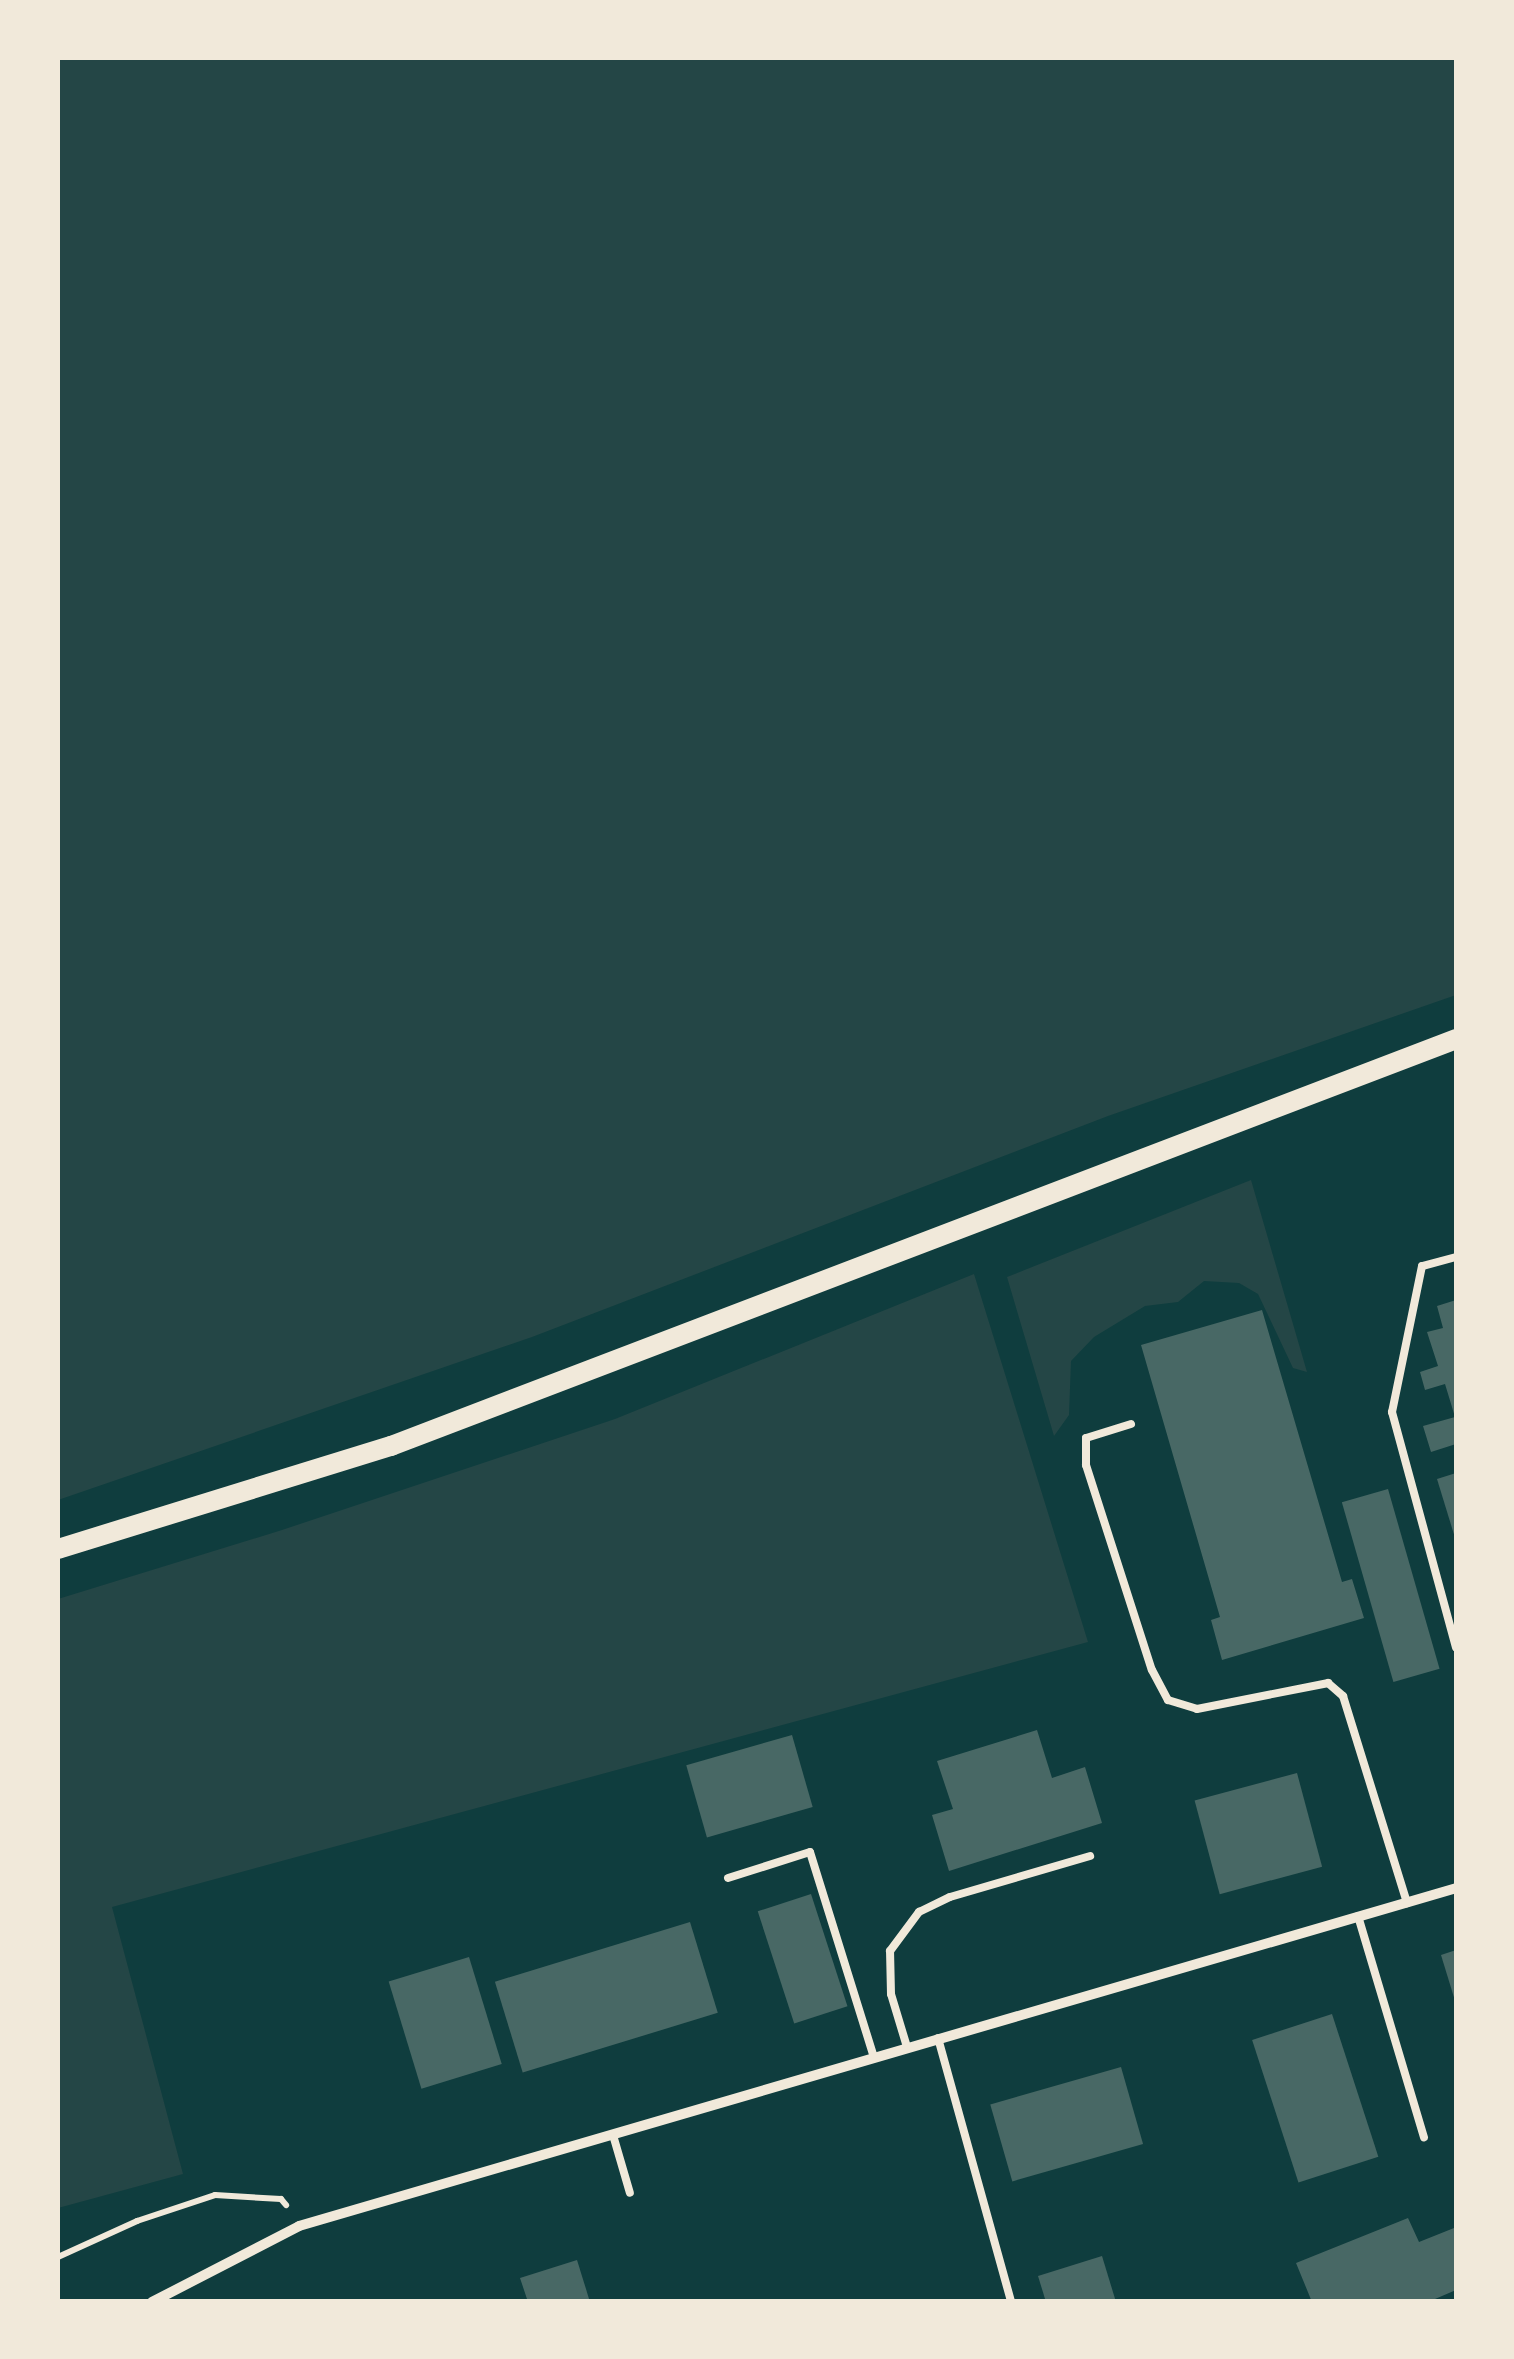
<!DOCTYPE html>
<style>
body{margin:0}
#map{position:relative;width:1514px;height:2359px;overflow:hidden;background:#0f3d3e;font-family:"DM Sans",sans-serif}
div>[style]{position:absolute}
.green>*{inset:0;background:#244646}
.building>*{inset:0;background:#486865;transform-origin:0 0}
.path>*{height:6px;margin:-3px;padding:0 3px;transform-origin:3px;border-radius:3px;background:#f1e9da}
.service>*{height:8px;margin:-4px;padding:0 4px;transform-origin:4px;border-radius:4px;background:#f1e9da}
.minor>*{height:10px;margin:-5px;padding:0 5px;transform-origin:5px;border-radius:5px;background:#f1e9da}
.secondary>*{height:20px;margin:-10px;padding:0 10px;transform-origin:10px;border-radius:10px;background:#f1e9da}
span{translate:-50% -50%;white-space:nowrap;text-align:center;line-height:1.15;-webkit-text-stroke:9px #f1e9da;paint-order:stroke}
.frame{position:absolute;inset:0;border:60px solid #f1e9da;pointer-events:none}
</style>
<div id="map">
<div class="green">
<i style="clip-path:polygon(58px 58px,1456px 58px,1456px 995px,1108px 1116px,532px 1337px,58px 1500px)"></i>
<i style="clip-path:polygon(1251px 1180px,1307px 1372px,1293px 1368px,1258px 1294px,1239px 1283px,1204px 1281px,1178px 1302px,1145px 1306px,1094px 1337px,1071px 1361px,1069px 1415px,1054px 1436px,1007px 1277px)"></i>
<i style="clip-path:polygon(974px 1274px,1088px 1642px,112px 1907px,183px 2174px,58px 2208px,58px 1599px,282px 1530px,615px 1419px)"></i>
</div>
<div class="building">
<i style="clip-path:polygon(1456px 1300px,1456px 1444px,1431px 1452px,1423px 1426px,1455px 1417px,1445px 1384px,1425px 1390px,1420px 1372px,1438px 1366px,1427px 1332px,1443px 1328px,1437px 1306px)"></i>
<i style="clip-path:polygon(1262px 1310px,1342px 1582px,1352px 1579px,1364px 1618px,1222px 1660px,1211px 1620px,1220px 1617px,1141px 1345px)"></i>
<i style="clip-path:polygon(1456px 1473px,1456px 1541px,1437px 1479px)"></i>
<i style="left:1388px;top:1489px;width:187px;height:48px;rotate:74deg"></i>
<i style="clip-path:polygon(1037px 1730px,1052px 1778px,1085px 1767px,1102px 1823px,949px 1871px,932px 1815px,953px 1809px,937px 1761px)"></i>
<i style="left:792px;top:1735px;width:75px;height:110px;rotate:74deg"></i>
<i style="left:1297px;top:1773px;width:97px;height:106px;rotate:75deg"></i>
<i style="left:811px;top:1894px;width:118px;height:56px;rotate:72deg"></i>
<i style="left:690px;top:1922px;width:95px;height:204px;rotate:73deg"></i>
<i style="clip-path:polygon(1456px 1950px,1456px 2004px,1441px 1955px)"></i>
<i style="left:469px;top:1957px;width:112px;height:84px;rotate:73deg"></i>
<i style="left:1332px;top:2014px;width:150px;height:84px;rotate:72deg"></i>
<i style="left:1121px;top:2067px;width:80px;height:136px;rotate:74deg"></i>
<i style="clip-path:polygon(1408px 2218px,1419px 2242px,1454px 2228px,1456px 2290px,1428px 2302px,1312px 2302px,1296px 2263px)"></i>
<i style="clip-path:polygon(1102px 2256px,1116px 2302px,1046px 2302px,1038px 2276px)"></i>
<i style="clip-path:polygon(577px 2260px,590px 2302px,528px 2302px,520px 2278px)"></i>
</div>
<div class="path">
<i style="left:58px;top:2257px;width:87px;rotate:-24.5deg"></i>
<i style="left:137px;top:2221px;width:82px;rotate:-18.4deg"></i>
<i style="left:215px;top:2195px;width:66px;rotate:3.5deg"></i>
<i style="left:281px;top:2199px;width:8px;rotate:50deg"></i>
</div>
<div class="service">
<i style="left:1456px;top:1257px;width:35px;rotate:165deg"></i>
<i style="left:1422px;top:1266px;width:149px;rotate:101.6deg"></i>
<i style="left:1392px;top:1412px;width:244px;rotate:74.8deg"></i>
<i style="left:1131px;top:1424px;width:47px;rotate:162.7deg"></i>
<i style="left:1086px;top:1438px;width:27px;rotate:90deg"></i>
<i style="left:1086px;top:1465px;width:215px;rotate:72.2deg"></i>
<i style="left:1152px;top:1670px;width:34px;rotate:62deg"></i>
<i style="left:1168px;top:1700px;width:30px;rotate:17deg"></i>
<i style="left:1197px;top:1709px;width:134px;rotate:-11.2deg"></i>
<i style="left:1328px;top:1683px;width:20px;rotate:41deg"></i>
<i style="left:1343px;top:1696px;width:217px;rotate:72.8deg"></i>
<i style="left:728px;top:1878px;width:86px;rotate:-17.6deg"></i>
<i style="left:810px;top:1852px;width:216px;rotate:72.7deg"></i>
<i style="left:1358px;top:1916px;width:231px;rotate:73.4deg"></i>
<i style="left:938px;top:2038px;width:274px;rotate:74.5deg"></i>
<i style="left:907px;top:2047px;width:55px;rotate:-106.8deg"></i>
<i style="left:891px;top:1994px;width:43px;rotate:-91.3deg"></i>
<i style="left:890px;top:1951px;width:49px;rotate:-53.4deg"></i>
<i style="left:919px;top:1912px;width:34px;rotate:-26deg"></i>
<i style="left:950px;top:1897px;width:146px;rotate:-16.3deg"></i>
<i style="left:613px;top:2135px;width:60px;rotate:73.7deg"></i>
</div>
<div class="minor">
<i style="left:152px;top:2302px;width:165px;rotate:-27.3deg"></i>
<i style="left:299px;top:2226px;width:1205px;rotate:-16.28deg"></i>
</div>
<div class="secondary">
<i style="left:58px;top:1549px;width:349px;rotate:-17.2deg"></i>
<i style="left:391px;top:1446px;width:1140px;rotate:-20.91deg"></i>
</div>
<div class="frame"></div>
</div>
